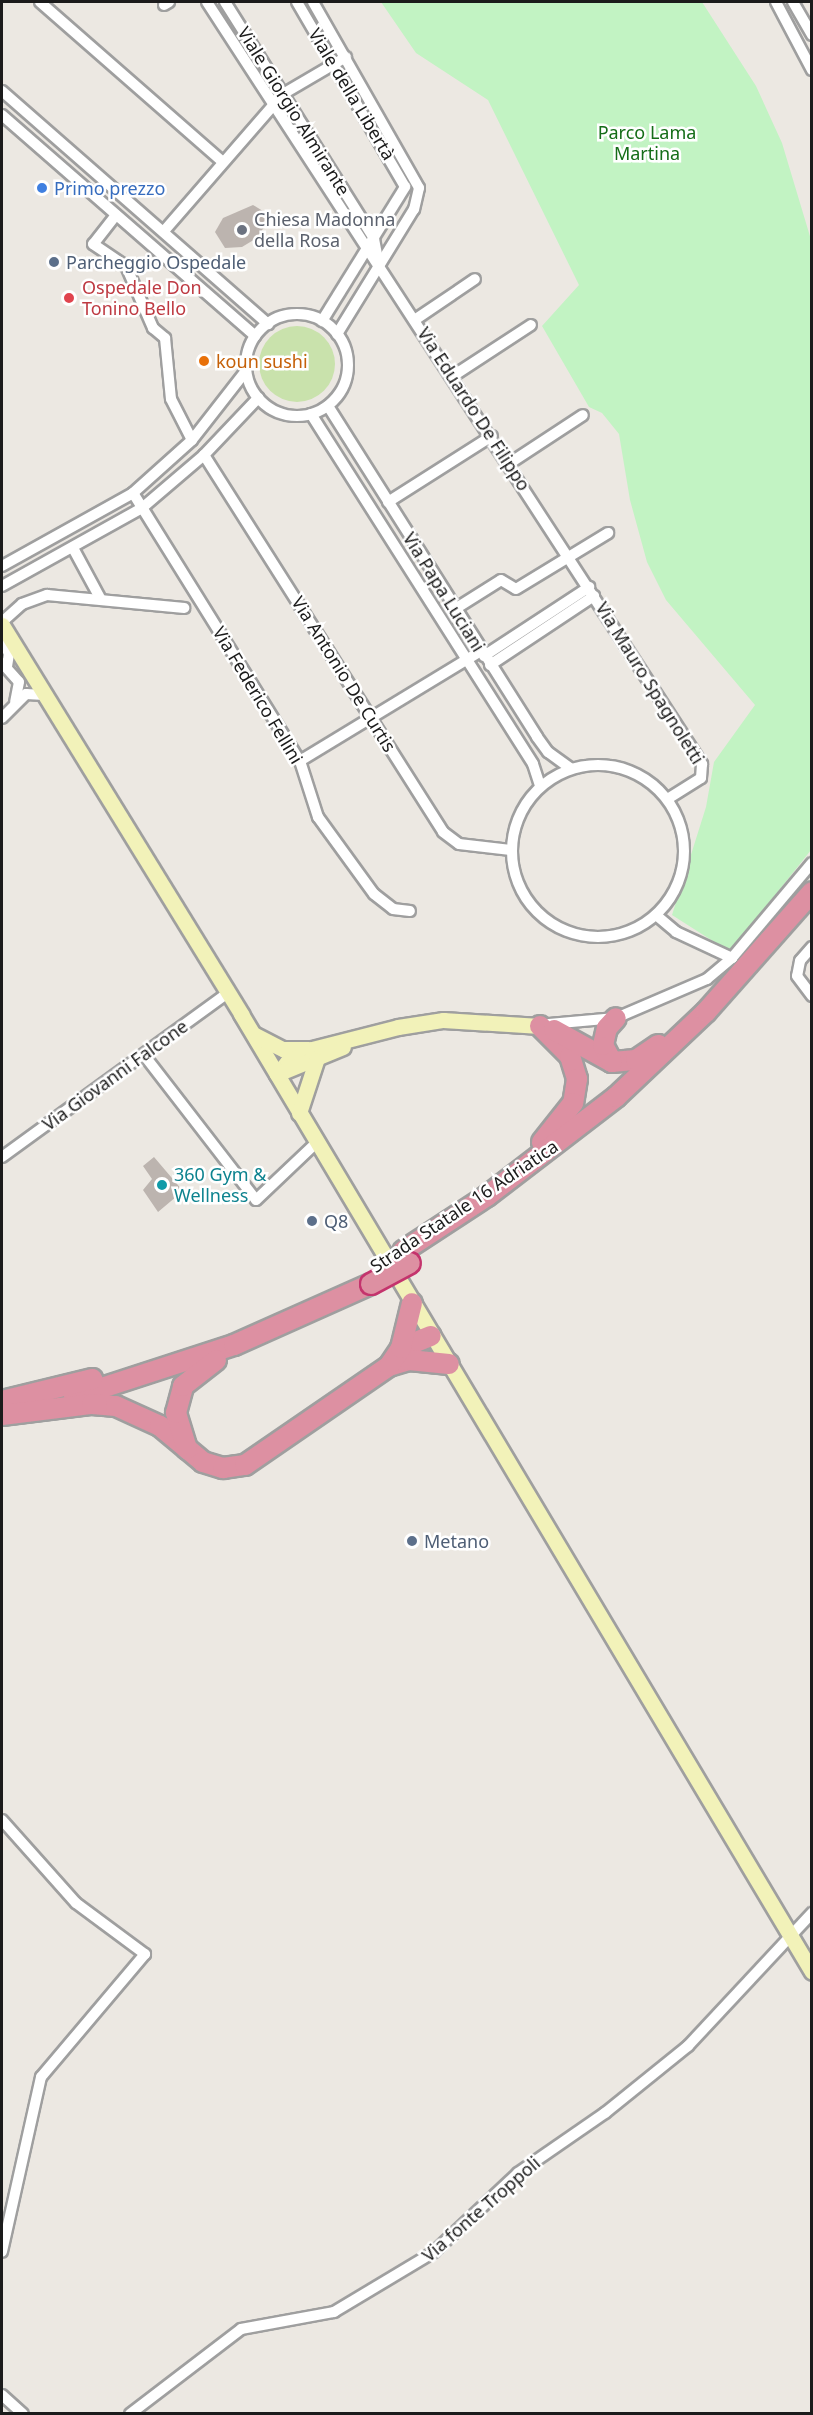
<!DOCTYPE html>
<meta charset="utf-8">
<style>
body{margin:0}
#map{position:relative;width:813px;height:2415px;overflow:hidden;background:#ece8e2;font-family:"Noto Sans",sans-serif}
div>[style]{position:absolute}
.grass>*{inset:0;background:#c9e2ac}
.round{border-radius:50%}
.park>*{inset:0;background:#c2f3c3}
.building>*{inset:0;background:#bcb4af}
.roads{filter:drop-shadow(2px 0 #9f9f9f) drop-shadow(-2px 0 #9f9f9f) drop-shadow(0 2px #9f9f9f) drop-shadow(0 -2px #9f9f9f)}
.street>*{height:10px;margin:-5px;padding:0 5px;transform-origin:5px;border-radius:5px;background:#fff}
.street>.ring{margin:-5px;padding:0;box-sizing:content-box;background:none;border:10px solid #fff;border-radius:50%}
.secondary>*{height:15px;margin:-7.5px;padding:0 7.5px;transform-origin:7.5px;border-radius:7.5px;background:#f2f2b9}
.highway>*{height:20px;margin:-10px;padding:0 10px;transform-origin:10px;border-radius:10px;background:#dd90a2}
.bridges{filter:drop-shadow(2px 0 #c4346d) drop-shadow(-2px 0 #c4346d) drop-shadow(0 2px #c4346d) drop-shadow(0 -2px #c4346d)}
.highway-bridge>*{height:20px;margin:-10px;padding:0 10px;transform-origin:10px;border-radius:10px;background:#dd90a2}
.dots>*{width:16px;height:16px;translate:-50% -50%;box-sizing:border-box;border:3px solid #fff;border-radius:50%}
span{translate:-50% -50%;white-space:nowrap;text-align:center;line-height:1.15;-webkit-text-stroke:5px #fff;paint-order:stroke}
.street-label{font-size:18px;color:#1b1b1b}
.park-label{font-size:18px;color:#156d18}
.shop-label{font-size:18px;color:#366cbe}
.left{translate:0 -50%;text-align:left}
.worship-label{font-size:18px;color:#5b616d}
.service-label{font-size:18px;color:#4e5e75}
.health-label{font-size:18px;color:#be3a42}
.food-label{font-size:18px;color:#c56008}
.culture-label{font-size:18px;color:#0d838f}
.frame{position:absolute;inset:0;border:3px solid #1b1b1b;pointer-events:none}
</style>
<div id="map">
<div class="grass">
<i class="round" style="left:259px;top:326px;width:76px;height:76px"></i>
</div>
<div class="park">
<i style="clip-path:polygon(381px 2px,702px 2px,756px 86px,782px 143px,812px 243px,811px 850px,730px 952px,672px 915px,706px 807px,714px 762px,755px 705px,666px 600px,647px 562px,630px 500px,619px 434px,602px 413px,589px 407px,542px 326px,579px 285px,488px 100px,416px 53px)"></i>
</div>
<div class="building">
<i style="clip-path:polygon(253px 205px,266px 213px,266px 224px,257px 238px,242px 247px,225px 248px,215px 232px,223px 218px)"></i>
<i style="clip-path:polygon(154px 1157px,183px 1191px,158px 1212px,143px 1190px,152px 1179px,143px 1166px)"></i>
</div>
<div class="roads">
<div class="street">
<i style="left:40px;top:2px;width:243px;rotate:41.2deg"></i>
<i style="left:207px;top:2px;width:909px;rotate:56.99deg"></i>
<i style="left:702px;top:764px;width:14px;rotate:94deg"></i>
<i style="left:701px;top:778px;width:39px;rotate:148deg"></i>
<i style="left:225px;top:2px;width:280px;rotate:57.8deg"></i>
<i style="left:374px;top:239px;width:21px;rotate:79deg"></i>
<i style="left:297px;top:2px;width:214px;rotate:59.7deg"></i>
<i style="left:313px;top:2px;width:214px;rotate:60.3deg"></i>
<i style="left:419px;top:188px;width:22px;rotate:103deg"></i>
<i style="left:414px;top:209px;width:147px;rotate:121.6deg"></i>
<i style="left:776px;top:2px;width:77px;rotate:62.1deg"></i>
<i style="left:793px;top:2px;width:38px;rotate:60deg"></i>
<i style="left:164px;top:5px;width:6px;rotate:-31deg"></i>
<i style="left:2px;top:91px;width:354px;rotate:41.2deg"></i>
<i style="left:2px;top:115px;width:336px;rotate:41.1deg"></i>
<i style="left:116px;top:215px;width:37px;rotate:128deg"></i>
<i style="left:93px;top:244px;width:40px;rotate:34deg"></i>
<i style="left:126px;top:266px;width:68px;rotate:66.5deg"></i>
<i style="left:153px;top:328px;width:16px;rotate:40deg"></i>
<i style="left:165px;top:338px;width:61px;rotate:84.4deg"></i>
<i style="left:171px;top:399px;width:46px;rotate:62.9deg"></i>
<i style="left:164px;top:231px;width:181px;rotate:-49deg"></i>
<i style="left:283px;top:94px;width:73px;rotate:-30.4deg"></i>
<i class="ring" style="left:246px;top:314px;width:92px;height:92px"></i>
<i style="left:416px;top:319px;width:71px;rotate:-34.1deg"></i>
<i style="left:322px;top:321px;width:158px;rotate:-58.2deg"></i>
<i style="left:453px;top:376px;width:93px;rotate:-33.2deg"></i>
<i style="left:328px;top:406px;width:391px;rotate:57.7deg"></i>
<i style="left:537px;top:737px;width:19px;rotate:54deg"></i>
<i style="left:548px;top:752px;width:27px;rotate:36deg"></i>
<i style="left:311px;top:414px;width:414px;rotate:57.6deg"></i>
<i style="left:533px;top:764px;width:23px;rotate:72deg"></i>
<i style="left:204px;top:455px;width:446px;rotate:57.6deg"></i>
<i style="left:443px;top:832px;width:20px;rotate:37deg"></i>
<i style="left:459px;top:844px;width:52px;rotate:6.6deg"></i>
<i style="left:510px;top:463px;width:87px;rotate:-33.3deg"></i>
<i style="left:133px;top:493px;width:316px;rotate:58.1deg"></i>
<i style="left:300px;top:761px;width:59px;rotate:72.2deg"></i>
<i style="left:318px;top:817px;width:95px;rotate:54deg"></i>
<i style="left:374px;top:894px;width:24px;rotate:38deg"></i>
<i style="left:393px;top:909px;width:17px;rotate:7deg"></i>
<i style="left:388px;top:502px;width:123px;rotate:-32.4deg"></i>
<i style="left:73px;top:548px;width:57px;rotate:61.6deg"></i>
<i style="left:2px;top:566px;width:150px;rotate:-29.1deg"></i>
<i style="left:133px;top:493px;width:79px;rotate:-41.9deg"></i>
<i style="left:192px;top:440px;width:88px;rotate:-52deg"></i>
<i style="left:2px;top:586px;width:160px;rotate:-29.1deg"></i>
<i style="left:142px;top:508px;width:82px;rotate:-40.5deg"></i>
<i style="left:204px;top:455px;width:79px;rotate:-46.5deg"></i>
<i style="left:455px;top:609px;width:54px;rotate:-32.2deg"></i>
<i style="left:501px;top:580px;width:17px;rotate:31deg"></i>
<i style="left:516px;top:589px;width:108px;rotate:-31.3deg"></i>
<i style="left:2px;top:622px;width:27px;rotate:-42deg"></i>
<i style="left:22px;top:604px;width:27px;rotate:-20deg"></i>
<i style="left:47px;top:595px;width:138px;rotate:5.4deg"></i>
<i style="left:2px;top:640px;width:16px;rotate:63deg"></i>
<i style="left:9px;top:654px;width:13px;rotate:99deg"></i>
<i style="left:484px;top:656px;width:126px;rotate:-33.3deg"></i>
<i style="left:2px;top:663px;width:25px;rotate:48deg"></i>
<i style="left:19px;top:682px;width:20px;rotate:101deg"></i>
<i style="left:490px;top:665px;width:125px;rotate:-33.6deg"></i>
<i style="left:2px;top:718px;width:34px;rotate:-45deg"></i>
<i style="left:26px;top:694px;width:18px;rotate:3deg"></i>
<i style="left:300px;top:761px;width:212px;rotate:-31.3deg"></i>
<i class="ring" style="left:512px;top:765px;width:162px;height:162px"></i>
<i style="left:656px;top:915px;width:26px;rotate:40deg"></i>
<i style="left:676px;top:932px;width:62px;rotate:24.9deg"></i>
<i style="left:812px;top:947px;width:18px;rotate:131deg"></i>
<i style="left:800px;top:961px;width:15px;rotate:101deg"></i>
<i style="left:797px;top:976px;width:25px;rotate:53deg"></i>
<i style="left:549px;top:1024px;width:67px;rotate:-5.1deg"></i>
<i style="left:616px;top:1018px;width:99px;rotate:-23.2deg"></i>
<i style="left:707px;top:979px;width:33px;rotate:-40deg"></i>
<i style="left:732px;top:958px;width:124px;rotate:-49.9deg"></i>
<i style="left:144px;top:1055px;width:183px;rotate:52.3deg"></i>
<i style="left:256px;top:1200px;width:83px;rotate:-43.5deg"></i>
<i style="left:2px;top:1157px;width:279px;rotate:-36deg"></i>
<i style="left:2px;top:1820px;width:111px;rotate:48.3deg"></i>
<i style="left:76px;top:1903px;width:86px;rotate:36.5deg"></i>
<i style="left:145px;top:1954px;width:161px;rotate:130.2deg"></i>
<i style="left:41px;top:2077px;width:179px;rotate:102.6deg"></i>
<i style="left:2px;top:2395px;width:28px;rotate:42deg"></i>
<i style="left:130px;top:2414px;width:140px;rotate:-37.4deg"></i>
<i style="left:241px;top:2329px;width:95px;rotate:-10.4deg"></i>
<i style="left:334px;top:2312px;width:117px;rotate:-31deg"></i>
<i style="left:434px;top:2252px;width:115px;rotate:-43.2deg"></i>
<i style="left:518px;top:2173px;width:106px;rotate:-34.6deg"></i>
<i style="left:605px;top:2113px;width:107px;rotate:-38.9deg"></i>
<i style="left:688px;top:2046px;width:182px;rotate:-47deg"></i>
</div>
<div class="secondary">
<i style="left:2px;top:625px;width:457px;rotate:58.4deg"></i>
<i style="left:241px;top:1014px;width:1115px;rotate:59.2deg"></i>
<i style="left:255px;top:1035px;width:31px;rotate:27deg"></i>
<i style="left:283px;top:1049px;width:25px"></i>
<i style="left:277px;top:1074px;width:16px;rotate:-50deg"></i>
<i style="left:287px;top:1062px;width:28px;rotate:-27deg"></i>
<i style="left:312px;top:1049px;width:89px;rotate:-14.3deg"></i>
<i style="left:398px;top:1027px;width:46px;rotate:-8.8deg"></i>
<i style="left:443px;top:1020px;width:97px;rotate:3.5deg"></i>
<i style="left:277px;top:1074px;width:71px;rotate:-22.2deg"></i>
<i style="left:299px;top:1113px;width:55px;rotate:-71.9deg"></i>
</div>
<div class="highway">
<i style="left:540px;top:1026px;width:42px;rotate:45deg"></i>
<i style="left:570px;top:1056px;width:24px;rotate:73deg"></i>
<i style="left:577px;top:1079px;width:24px;rotate:99deg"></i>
<i style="left:573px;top:1103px;width:50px;rotate:128.5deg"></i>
<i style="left:554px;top:1030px;width:66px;rotate:28.9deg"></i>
<i style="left:612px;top:1062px;width:24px;rotate:-5deg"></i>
<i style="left:636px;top:1060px;width:27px;rotate:-34deg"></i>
<i style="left:612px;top:1062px;width:19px;rotate:-118deg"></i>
<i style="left:603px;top:1045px;width:17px;rotate:-77deg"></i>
<i style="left:607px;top:1028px;width:13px;rotate:-48deg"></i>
<i style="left:403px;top:1251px;width:100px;rotate:-33.2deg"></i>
<i style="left:487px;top:1196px;width:163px;rotate:-37.5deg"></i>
<i style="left:616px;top:1097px;width:124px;rotate:-43.4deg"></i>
<i style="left:706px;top:1012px;width:160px;rotate:-48.5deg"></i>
<i style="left:401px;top:1348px;width:32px;rotate:-22deg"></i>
<i style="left:389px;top:1366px;width:21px;rotate:-17deg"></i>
<i style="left:409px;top:1360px;width:40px;rotate:5.7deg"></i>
<i style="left:74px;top:1397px;width:168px;rotate:-18deg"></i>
<i style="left:234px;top:1345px;width:150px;rotate:-24deg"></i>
<i style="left:2px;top:1401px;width:93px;rotate:-13.7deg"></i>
<i style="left:2px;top:1415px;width:91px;rotate:-7deg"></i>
<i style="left:92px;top:1404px;width:24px;rotate:5deg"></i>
<i style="left:116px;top:1406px;width:48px;rotate:24.4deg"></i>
<i style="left:160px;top:1426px;width:56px;rotate:39.9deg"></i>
<i style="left:203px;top:1462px;width:21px;rotate:17deg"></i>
<i style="left:223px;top:1468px;width:22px;rotate:-8deg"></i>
<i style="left:245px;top:1465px;width:175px;rotate:-34.5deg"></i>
<i style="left:389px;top:1366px;width:22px;rotate:-56deg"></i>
<i style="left:401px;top:1348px;width:46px;rotate:-76.3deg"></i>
<i style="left:187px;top:1449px;width:38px;rotate:-107deg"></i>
<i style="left:176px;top:1413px;width:28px;rotate:-75deg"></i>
<i style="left:183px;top:1386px;width:42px;rotate:-38.2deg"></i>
</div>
</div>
<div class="bridges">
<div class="highway-bridge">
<i style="left:371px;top:1284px;width:44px;rotate:-28.3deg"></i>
</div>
</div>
<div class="dots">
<i style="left:42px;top:188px;background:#3f7fe0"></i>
<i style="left:242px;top:230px;background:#6b7280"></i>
<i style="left:54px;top:262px;background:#5c6f8a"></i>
<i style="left:69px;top:298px;background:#e0444e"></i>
<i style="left:204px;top:361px;background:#e8710a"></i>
<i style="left:162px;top:1185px;background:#0f9aa8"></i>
<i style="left:312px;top:1221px;background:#5c6f8a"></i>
<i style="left:412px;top:1541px;background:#5c6f8a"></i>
</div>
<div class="street-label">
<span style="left:352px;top:94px;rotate:59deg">Viale della Libertà</span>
<span style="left:294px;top:111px;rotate:58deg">Viale Giorgio Almirante</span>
<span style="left:474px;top:409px;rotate:57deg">Via Eduardo De Filippo</span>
<span style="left:444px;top:592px;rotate:58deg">Via Papa Luciani</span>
<span style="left:344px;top:674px;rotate:58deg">Via Antonio De Curtis</span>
<span style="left:650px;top:683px;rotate:58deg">Via Mauro Spagnoletti</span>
<span style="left:258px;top:695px;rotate:59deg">Via Federico Fellini</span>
<span style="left:115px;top:1075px;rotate:-36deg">Via Giovanni Falcone</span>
<span style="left:464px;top:1206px;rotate:-34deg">Strada Statale 16 Adriatica</span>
<span style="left:481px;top:2209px;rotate:-41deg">Via fonte Troppoli</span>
</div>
<div class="park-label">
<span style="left:647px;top:143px">Parco Lama<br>Martina</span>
</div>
<div class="shop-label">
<span class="left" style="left:54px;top:188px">Primo prezzo</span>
</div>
<div class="worship-label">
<span class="left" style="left:254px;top:230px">Chiesa Madonna<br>della Rosa</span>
</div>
<div class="service-label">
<span class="left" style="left:66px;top:262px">Parcheggio Ospedale</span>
<span class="left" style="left:324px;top:1221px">Q8</span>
<span class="left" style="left:424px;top:1541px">Metano</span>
</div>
<div class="health-label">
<span class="left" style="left:82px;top:298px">Ospedale Don<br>Tonino Bello</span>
</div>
<div class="food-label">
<span class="left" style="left:216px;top:361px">koun sushi</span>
</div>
<div class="culture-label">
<span class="left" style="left:174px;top:1185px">360 Gym &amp;<br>Wellness</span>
</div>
<div class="frame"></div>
</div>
